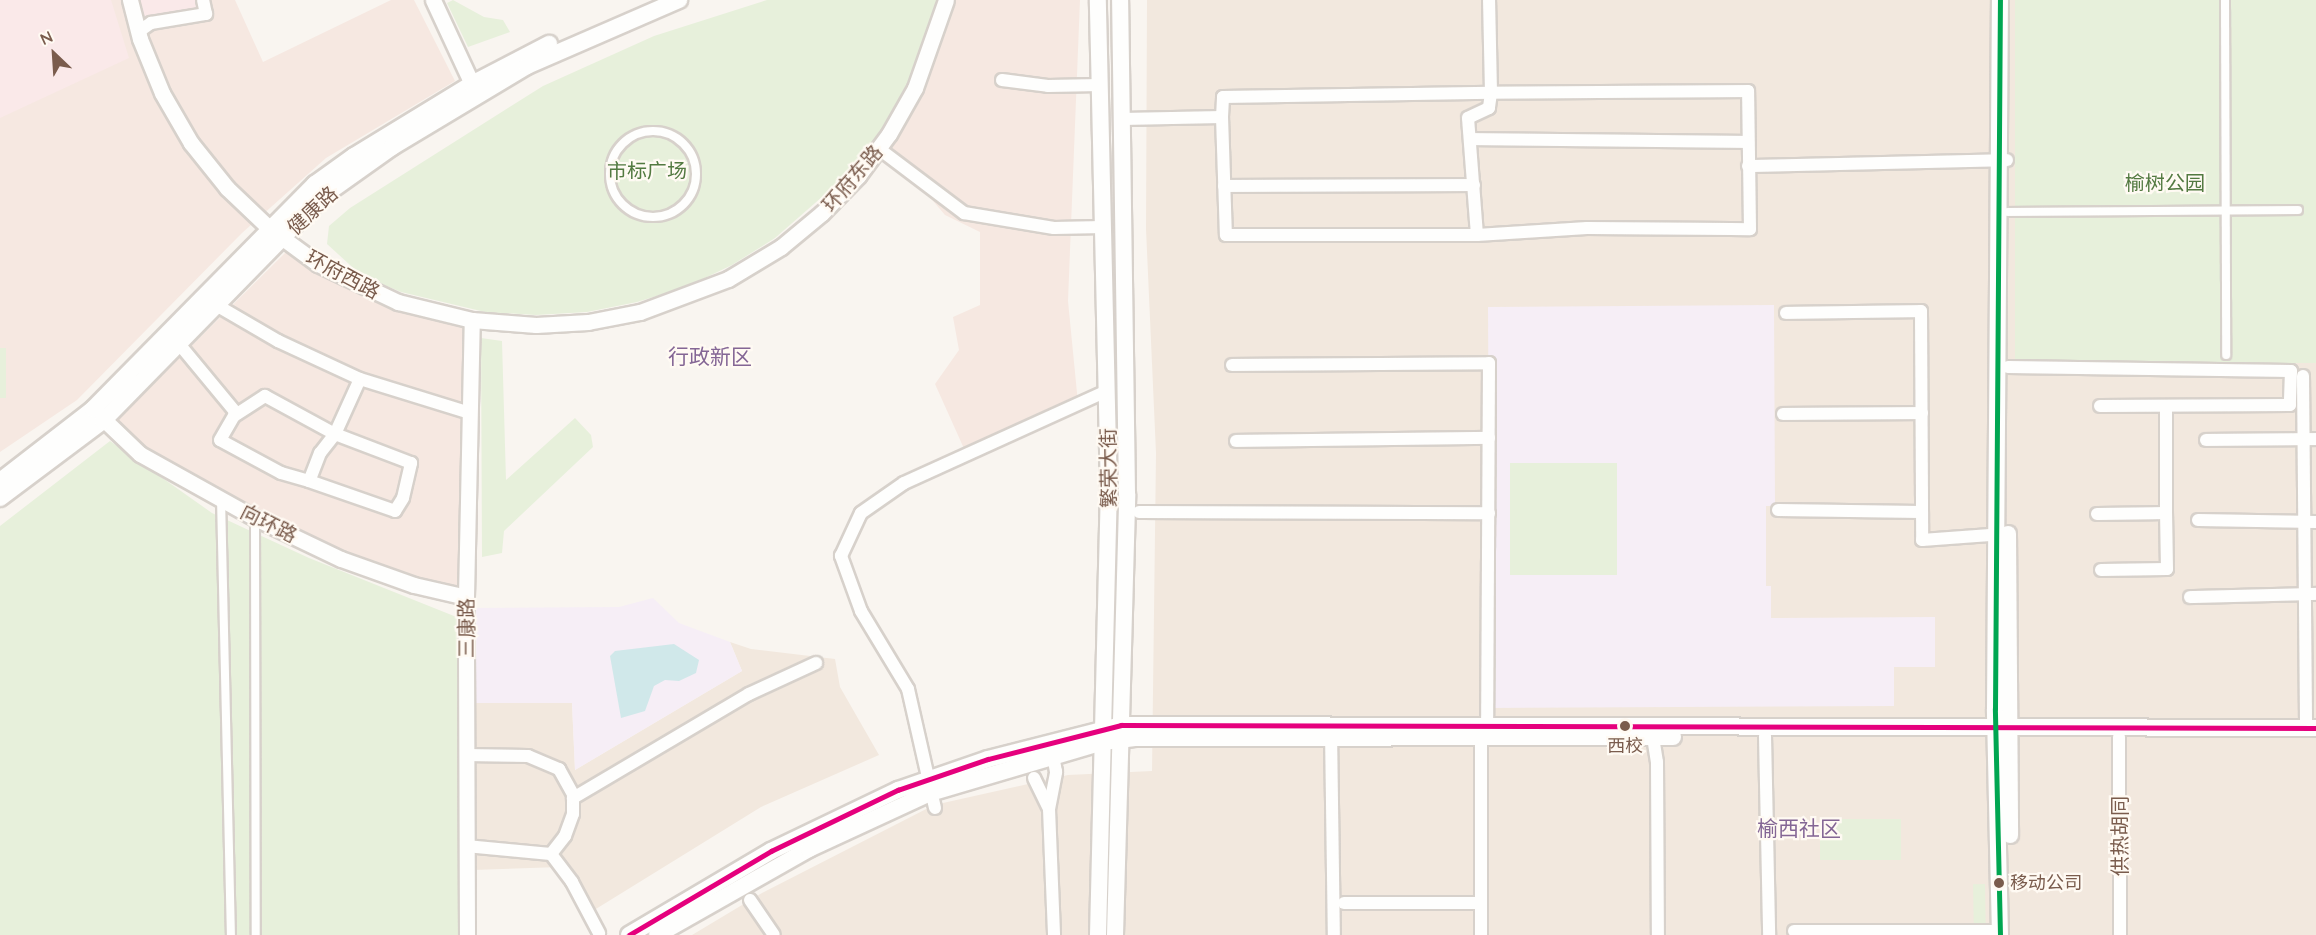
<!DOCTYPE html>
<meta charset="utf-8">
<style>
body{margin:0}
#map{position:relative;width:2316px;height:935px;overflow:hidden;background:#f9f5f0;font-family:Quicksand,"Noto Sans SC",sans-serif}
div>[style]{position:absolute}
.residential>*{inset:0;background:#f2e8de}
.commercial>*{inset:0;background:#f6e8e1}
.education>*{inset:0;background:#f6eef6}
.medical>*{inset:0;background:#fae9e9}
.green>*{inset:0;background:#e7f0db;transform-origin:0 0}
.water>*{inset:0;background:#d0e8ea}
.roads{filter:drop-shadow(2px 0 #d7d1cb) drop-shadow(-2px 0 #d7d1cb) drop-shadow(0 2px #d7d1cb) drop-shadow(0 -2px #d7d1cb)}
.pedestrian>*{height:8px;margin:-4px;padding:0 4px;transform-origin:4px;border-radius:4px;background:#fefefd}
.pedestrian>.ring{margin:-4px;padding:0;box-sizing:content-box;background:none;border:8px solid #fefefd;border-radius:50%}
.minor>*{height:12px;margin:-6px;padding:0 6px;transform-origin:6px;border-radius:6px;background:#fefefd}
.tertiary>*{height:15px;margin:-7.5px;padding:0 7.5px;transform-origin:7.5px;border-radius:7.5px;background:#fefefd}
.secondary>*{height:16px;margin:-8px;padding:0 8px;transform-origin:8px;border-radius:8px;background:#fefefd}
.bus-1>*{height:4.5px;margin:-2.25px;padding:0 2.25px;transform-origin:2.25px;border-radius:2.25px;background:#e5007d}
.bus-2>*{height:4.5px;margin:-2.25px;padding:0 2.25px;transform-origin:2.25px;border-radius:2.25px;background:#00a651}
.dots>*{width:16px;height:16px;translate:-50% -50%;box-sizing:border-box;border:3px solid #fffaf3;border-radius:50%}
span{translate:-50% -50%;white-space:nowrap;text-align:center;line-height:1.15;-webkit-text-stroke:4.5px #fffaf3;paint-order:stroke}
.bus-label{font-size:18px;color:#7a5c4d}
.left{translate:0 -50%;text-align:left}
.park-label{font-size:20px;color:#537a41}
.street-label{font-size:20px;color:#7a5c4d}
.neighbourhood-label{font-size:21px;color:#846695}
.north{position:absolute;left:24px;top:24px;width:60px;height:60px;-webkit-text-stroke:4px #fffaf3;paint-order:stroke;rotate:335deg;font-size:16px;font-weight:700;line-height:24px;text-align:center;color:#7a5c4d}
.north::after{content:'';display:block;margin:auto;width:21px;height:27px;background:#7a5c4d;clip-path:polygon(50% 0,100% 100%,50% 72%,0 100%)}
</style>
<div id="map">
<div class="residential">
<i style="clip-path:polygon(1147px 0,2316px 0,2316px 935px,692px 935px,762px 893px,934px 805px,1068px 775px,1152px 771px,1156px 453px,1146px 229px)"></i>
<i style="clip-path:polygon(730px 642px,751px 649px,835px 659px,840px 687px,879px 755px,761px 807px,591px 912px,560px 867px,473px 870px,472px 703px,572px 703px,575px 770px,742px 671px)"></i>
</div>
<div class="commercial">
<i style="clip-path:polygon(0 0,235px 0,263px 62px,391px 0,414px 0,455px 81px,326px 158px,242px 233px,77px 400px,0 452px)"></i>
<i style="clip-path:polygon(951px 0,1080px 0,1068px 301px,1078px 403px,966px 453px,935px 384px,959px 350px,953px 317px,980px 305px,980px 232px,945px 215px,889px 149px,932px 70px)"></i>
<i style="clip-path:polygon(292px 246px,380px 295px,472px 320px,466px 597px,429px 589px,255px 518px,110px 427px)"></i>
</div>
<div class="education">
<i style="clip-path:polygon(1774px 305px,1775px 506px,1766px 506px,1766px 586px,1771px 586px,1771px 618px,1935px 617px,1935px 667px,1894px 667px,1894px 706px,1490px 708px,1488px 307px)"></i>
<i style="clip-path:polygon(653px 598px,679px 623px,730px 642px,742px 671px,575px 770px,572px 703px,472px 703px,474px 608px,619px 607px)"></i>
</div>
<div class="medical">
<i style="clip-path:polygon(0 0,111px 0,129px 58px,0 118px)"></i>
<i style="clip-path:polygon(130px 0,203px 0,206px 14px,138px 32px)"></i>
</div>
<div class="green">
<i style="clip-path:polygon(453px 0,484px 17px,503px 20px,510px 32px,468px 47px,447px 3px)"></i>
<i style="clip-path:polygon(767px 0,945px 0,941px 16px,878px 148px,775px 238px,732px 265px,686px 287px,637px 302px,587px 312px,536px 315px,485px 312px,401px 292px,361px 275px,327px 244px,329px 226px,350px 208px,543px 86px,654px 36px)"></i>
<i style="left:2015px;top:0;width:301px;height:363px"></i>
<i style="clip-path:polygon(481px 338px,502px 341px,506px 480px,575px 418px,591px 435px,593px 447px,504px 531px,502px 553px,482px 557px)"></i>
<i style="left:0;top:348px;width:6px;height:50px"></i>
<i style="clip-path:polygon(110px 441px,212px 513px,309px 558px,459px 618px,459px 935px,0 935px,0 526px)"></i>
<i style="left:1510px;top:463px;width:107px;height:112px"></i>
<i style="left:1820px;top:819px;width:81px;height:41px"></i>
<i style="left:1985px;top:884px;width:43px;height:12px;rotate:89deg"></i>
</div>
<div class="water">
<i style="clip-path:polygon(674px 644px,699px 660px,696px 673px,679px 681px,665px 680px,654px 686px,645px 711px,621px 718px,610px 656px,615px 651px)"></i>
</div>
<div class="roads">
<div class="pedestrian">
<i style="left:2225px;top:0;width:355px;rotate:89.8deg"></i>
<i class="ring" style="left:610px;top:131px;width:78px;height:78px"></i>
<i style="left:2008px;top:212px;width:290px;rotate:-0.4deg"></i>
<i style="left:221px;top:498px;width:437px;rotate:88.7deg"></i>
<i style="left:255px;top:518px;width:417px;rotate:89.9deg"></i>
</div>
<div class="minor">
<i style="left:138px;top:32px;width:16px;rotate:-35deg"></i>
<i style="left:151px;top:23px;width:56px;rotate:-9.3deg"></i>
<i style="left:206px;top:14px;width:14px;rotate:-102deg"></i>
<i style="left:1002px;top:80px;width:46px;rotate:7.4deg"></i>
<i style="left:1048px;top:86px;width:52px;rotate:-1.1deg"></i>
<i style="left:1222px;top:117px;width:20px;rotate:-87deg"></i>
<i style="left:1223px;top:97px;width:268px;rotate:-0.9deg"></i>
<i style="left:1491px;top:93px;width:15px;rotate:98deg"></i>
<i style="left:1489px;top:108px;width:23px;rotate:155deg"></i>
<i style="left:1468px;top:118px;width:117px;rotate:85.6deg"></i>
<i style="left:1122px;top:119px;width:100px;rotate:-1.1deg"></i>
<i style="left:1222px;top:117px;width:118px;rotate:88.1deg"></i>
<i style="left:1226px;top:235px;width:251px"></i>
<i style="left:1477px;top:235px;width:110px;rotate:-3.6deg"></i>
<i style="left:1587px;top:228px;width:163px;rotate:0.4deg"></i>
<i style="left:1750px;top:229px;width:138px;rotate:-90.8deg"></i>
<i style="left:1748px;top:91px;width:257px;rotate:179.6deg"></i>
<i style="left:1491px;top:93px;width:93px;rotate:-91.2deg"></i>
<i style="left:1471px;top:139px;width:276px;rotate:0.6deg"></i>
<i style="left:878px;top:148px;width:108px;rotate:37.1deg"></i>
<i style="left:964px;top:213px;width:91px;rotate:9.5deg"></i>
<i style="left:1054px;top:228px;width:49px;rotate:-1.2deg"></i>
<i style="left:1748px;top:166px;width:259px;rotate:-1.3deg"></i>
<i style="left:1224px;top:186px;width:250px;rotate:-0.2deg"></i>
<i style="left:211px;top:302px;width:78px;rotate:30.2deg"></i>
<i style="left:278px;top:341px;width:90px;rotate:24.9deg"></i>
<i style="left:360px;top:379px;width:115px;rotate:17.2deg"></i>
<i style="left:1786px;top:313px;width:135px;rotate:-0.8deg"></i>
<i style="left:1921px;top:311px;width:229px;rotate:89.7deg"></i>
<i style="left:1922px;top:540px;width:82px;rotate:-4.2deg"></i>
<i style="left:175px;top:339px;width:97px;rotate:50.4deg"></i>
<i style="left:1232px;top:365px;width:257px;rotate:-0.4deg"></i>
<i style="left:1489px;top:363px;width:370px;rotate:90.3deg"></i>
<i style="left:2008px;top:367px;width:283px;rotate:0.8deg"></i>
<i style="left:2291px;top:371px;width:34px;rotate:92deg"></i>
<i style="left:2290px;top:405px;width:190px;rotate:179.7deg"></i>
<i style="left:2303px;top:376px;width:352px;rotate:89.5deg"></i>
<i style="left:1783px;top:414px;width:139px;rotate:-0.4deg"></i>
<i style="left:2206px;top:440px;width:110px;rotate:-0.5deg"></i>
<i style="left:1236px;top:441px;width:253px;rotate:-0.7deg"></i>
<i style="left:309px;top:481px;width:91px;rotate:19.2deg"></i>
<i style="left:395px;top:511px;width:15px;rotate:-58deg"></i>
<i style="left:403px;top:498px;width:36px;rotate:-77deg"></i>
<i style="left:411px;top:463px;width:81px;rotate:-159.1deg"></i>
<i style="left:335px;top:434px;width:24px;rotate:128deg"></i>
<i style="left:320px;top:453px;width:30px;rotate:111deg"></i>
<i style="left:309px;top:481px;width:29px;rotate:-164deg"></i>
<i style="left:281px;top:473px;width:69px;rotate:-151.6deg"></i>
<i style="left:220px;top:440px;width:28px;rotate:-60deg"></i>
<i style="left:234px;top:416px;width:37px;rotate:-33deg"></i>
<i style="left:265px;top:396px;width:80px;rotate:28.5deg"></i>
<i style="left:335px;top:434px;width:60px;rotate:-65.6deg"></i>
<i style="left:1778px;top:510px;width:143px;rotate:0.8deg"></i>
<i style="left:1139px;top:512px;width:350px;rotate:0.2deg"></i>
<i style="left:2097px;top:514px;width:69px;rotate:-0.8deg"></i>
<i style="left:2166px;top:513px;width:106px;rotate:-90deg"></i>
<i style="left:2198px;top:520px;width:118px;rotate:1deg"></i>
<i style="left:2101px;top:570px;width:66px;rotate:-0.9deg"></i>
<i style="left:2167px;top:569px;width:56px;rotate:-91deg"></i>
<i style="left:2190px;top:597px;width:126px;rotate:-1.4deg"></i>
<i style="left:1331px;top:731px;width:204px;rotate:89.2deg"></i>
<i style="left:1765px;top:736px;width:199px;rotate:88.8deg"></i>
<i style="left:1653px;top:737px;width:25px;rotate:81deg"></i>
<i style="left:1657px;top:762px;width:173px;rotate:89.7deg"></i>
<i style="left:2119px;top:737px;width:198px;rotate:89.7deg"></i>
<i style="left:466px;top:755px;width:62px;rotate:0.9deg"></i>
<i style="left:528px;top:756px;width:34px;rotate:23deg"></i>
<i style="left:559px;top:769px;width:29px;rotate:61deg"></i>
<i style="left:573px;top:794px;width:20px;rotate:90deg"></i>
<i style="left:573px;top:814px;width:23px;rotate:110deg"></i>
<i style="left:565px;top:836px;width:23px;rotate:128deg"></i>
<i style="left:1034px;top:778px;width:34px;rotate:64deg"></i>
<i style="left:1049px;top:809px;width:126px;rotate:87.7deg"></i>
<i style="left:573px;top:798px;width:204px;rotate:-30.6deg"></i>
<i style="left:749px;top:694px;width:74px;rotate:-24.8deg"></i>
<i style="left:935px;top:808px;width:122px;rotate:-102.8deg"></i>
<i style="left:908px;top:689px;width:91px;rotate:-121.1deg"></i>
<i style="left:861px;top:611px;width:59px;rotate:-110deg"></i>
<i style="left:841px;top:556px;width:47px;rotate:-65.1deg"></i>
<i style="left:861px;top:513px;width:52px;rotate:-34.9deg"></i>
<i style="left:904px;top:483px;width:223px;rotate:-24.4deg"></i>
<i style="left:1049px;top:809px;width:38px;rotate:-79deg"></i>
<i style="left:1056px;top:772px;width:17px;rotate:-100deg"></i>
<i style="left:466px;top:846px;width:85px;rotate:5.4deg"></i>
<i style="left:551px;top:854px;width:35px;rotate:53deg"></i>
<i style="left:572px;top:882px;width:58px;rotate:62.1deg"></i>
<i style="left:750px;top:900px;width:42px;rotate:55.6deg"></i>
<i style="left:1344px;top:903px;width:136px"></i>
<i style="left:1794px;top:931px;width:206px"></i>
<i style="left:1481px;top:935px;width:195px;rotate:-90deg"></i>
</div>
<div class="tertiary">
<i style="left:130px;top:0;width:40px;rotate:75.6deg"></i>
<i style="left:140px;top:39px;width:58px;rotate:67.8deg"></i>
<i style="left:162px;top:93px;width:58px;rotate:59.9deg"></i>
<i style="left:191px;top:143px;width:58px;rotate:51.3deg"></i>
<i style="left:227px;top:188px;width:58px;rotate:43.6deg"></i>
<i style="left:269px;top:228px;width:61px;rotate:36.3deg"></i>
<i style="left:318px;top:264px;width:89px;rotate:25.4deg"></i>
<i style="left:398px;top:302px;width:76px;rotate:13.7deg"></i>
<i style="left:472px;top:320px;width:64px;rotate:4.5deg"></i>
<i style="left:536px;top:325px;width:52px;rotate:-3.3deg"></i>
<i style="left:588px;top:322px;width:53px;rotate:-10.9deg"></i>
<i style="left:640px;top:312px;width:94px;rotate:-20.6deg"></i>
<i style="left:728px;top:279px;width:62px;rotate:-31.1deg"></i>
<i style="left:781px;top:247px;width:53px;rotate:-39.7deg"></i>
<i style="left:822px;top:213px;width:52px;rotate:-45.8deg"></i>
<i style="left:858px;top:176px;width:52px;rotate:-53.6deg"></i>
<i style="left:889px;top:134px;width:53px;rotate:-60.5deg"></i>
<i style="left:915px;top:88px;width:93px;rotate:-70.6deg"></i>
<i style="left:433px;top:0;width:93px;rotate:65.1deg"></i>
<i style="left:95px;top:411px;width:62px;rotate:43.7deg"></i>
<i style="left:140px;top:454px;width:132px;rotate:29.1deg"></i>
<i style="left:255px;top:518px;width:95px;rotate:25.5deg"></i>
<i style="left:341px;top:559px;width:77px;rotate:19.6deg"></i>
<i style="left:414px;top:585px;width:53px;rotate:13deg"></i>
<i style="left:467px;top:935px;width:338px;rotate:-90.2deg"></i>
<i style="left:466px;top:597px;width:277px;rotate:-88.8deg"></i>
</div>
<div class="secondary">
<i style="left:0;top:481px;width:118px;rotate:-37.7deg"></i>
<i style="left:93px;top:409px;width:316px;rotate:-45.4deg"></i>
<i style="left:315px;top:184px;width:48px;rotate:-35.7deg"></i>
<i style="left:354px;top:156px;width:138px;rotate:-31.4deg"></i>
<i style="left:472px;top:84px;width:87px;rotate:-27.5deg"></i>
<i style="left:0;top:498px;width:129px;rotate:-36.8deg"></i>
<i style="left:103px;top:421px;width:315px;rotate:-45.6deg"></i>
<i style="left:323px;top:196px;width:85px;rotate:-35.4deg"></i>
<i style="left:392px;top:147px;width:157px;rotate:-31deg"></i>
<i style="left:527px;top:66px;width:166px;rotate:-23.5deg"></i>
<i style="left:2008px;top:534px;width:301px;rotate:89.6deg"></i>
<i style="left:629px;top:935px;width:165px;rotate:-30.6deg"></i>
<i style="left:771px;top:851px;width:141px;rotate:-25.7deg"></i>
<i style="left:898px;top:790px;width:95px;rotate:-19deg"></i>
<i style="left:988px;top:759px;width:137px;rotate:-14.3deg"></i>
<i style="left:1121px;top:725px;width:1195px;rotate:0.14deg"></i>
<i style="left:657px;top:935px;width:175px;rotate:-29.5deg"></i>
<i style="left:809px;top:849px;width:133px;rotate:-24.8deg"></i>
<i style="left:930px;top:793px;width:180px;rotate:-16.4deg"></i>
<i style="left:1103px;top:742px;width:32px;rotate:-7deg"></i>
<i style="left:1135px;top:738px;width:538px;rotate:-0.11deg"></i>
<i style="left:1098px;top:935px;width:441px;rotate:-88.6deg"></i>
<i style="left:1109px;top:494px;width:494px;rotate:-91.3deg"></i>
<i style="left:1115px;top:935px;width:441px;rotate:-88.4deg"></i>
<i style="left:1127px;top:494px;width:494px;rotate:-90.8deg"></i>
<i style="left:2000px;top:935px;width:226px;rotate:-91.3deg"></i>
<i style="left:1995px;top:709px;width:709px;rotate:-89.6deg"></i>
</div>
</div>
<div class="bus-1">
<i style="left:629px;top:935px;width:165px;rotate:-30.6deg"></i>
<i style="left:771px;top:851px;width:141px;rotate:-25.7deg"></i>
<i style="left:898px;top:790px;width:95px;rotate:-19deg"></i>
<i style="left:988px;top:759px;width:137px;rotate:-14.3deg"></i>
<i style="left:1121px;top:725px;width:1195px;rotate:0.14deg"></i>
</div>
<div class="bus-2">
<i style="left:2000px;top:935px;width:226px;rotate:-91.3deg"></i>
<i style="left:1995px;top:709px;width:709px;rotate:-89.6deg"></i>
</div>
<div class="dots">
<i style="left:1625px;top:726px;background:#7a5c4d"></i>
<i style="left:1999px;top:883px;background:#7a5c4d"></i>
</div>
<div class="bus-label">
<span style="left:1625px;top:746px">西校</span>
<span class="left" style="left:2010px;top:883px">移动公司</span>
</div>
<div class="park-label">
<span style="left:647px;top:170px">市标广场</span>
<span style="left:2165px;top:182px">榆树公园</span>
</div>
<div class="street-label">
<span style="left:852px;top:178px;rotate:-49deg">环府东路</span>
<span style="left:312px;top:210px;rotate:-43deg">健康路</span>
<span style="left:343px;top:274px;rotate:28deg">环府西路</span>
<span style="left:1108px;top:468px;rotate:-91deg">繁荣大街</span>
<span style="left:269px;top:523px;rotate:27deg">向环路</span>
<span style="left:466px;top:628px;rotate:-90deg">三康路</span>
<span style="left:2119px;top:836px;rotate:-90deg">供热胡同</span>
</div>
<div class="neighbourhood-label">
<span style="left:710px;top:356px">行政新区</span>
<span style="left:1799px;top:828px">榆西社区</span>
</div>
<div class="north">N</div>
</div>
